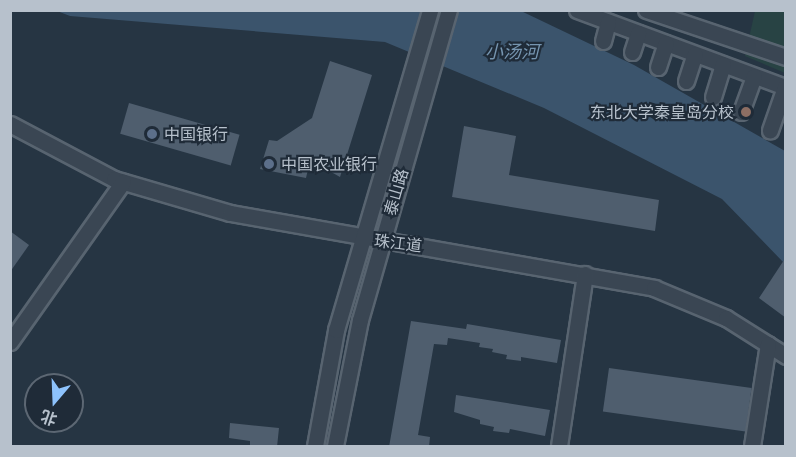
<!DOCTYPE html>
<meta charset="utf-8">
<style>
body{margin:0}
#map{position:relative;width:796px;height:457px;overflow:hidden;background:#263543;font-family:"Exo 2","Noto Sans SC",sans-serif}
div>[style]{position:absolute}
.green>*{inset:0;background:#284344}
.water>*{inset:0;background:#3b546c}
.building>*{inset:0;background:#4f5e6e;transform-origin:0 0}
.roads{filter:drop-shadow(2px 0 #586470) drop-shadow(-2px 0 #586470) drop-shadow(0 2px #586470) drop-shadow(0 -2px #586470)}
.minor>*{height:15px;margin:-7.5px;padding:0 7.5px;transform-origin:7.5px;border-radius:7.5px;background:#3a4653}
.dots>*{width:16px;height:16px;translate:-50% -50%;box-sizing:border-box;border:3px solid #1f2b38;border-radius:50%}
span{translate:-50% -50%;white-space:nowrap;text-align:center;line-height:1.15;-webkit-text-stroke:4.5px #1f2b38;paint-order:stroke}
.poi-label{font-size:16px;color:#b7c1cc}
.right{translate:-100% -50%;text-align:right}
.left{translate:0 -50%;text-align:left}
.street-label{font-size:16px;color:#b7c1cc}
.water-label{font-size:18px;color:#7695b0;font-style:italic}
.frame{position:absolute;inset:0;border:12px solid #b7c1cc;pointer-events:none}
.north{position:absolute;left:24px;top:373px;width:60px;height:60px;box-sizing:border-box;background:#1f2b38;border:2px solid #5c6773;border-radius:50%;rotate:199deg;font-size:16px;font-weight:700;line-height:24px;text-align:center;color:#b7c1cc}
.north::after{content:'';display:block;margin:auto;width:21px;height:27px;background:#8dc2fc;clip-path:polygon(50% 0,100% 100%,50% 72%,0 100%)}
</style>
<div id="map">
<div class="green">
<i style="clip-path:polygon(755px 11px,785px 11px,785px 73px,745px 56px)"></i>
</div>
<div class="water">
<i style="clip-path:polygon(57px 11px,521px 11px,634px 65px,785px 151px,785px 264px,722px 199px,544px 108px,385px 42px,70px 16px)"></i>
</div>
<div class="building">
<i style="clip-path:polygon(330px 61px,372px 75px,340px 177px,310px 160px,306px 178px,260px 169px,269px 140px,277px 141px,312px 118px)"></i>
<i style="left:129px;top:103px;width:115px;height:32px;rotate:16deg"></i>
<i style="clip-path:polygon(464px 126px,516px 136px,509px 175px,659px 200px,655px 231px,452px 197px)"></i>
<i style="clip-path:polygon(10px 231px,29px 245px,10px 272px)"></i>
<i style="clip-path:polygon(786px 257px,786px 318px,759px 298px)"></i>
<i style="clip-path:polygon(411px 321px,466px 329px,467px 324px,561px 340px,557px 363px,521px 357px,521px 361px,506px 359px,507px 355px,492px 352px,493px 349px,479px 347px,480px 343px,448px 338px,447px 345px,434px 344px,418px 435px,430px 437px,429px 447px,389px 447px)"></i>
<i style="left:609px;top:368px;width:144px;height:44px;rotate:8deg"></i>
<i style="clip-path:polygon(456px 395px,550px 410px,545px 436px,510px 429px,509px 433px,493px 431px,494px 427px,480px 424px,480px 420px,454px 412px)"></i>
<i style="clip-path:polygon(230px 423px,279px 428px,277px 447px,250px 447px,250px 441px,229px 438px)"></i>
</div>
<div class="roads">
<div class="minor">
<i style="left:577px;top:10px;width:222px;rotate:20.3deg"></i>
<i style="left:785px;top:87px;width:46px;rotate:109.2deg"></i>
<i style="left:646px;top:10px;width:148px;rotate:18.6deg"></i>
<i style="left:603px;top:41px;width:20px;rotate:-75deg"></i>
<i style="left:632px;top:52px;width:20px;rotate:-72deg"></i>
<i style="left:658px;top:67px;width:25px;rotate:-72deg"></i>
<i style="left:686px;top:81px;width:28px;rotate:-72deg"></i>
<i style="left:713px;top:97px;width:34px;rotate:-73deg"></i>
<i style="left:741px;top:112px;width:38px;rotate:-70deg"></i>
<i style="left:10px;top:124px;width:118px;rotate:27.9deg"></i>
<i style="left:114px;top:179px;width:121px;rotate:16.3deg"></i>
<i style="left:230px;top:213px;width:431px;rotate:10deg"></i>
<i style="left:654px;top:288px;width:78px;rotate:22.6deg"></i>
<i style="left:726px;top:318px;width:71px;rotate:32.3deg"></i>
<i style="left:10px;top:342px;width:196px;rotate:-54.8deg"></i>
<i style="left:315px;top:446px;width:118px;rotate:-79.7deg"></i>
<i style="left:336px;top:330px;width:334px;rotate:-73.6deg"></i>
<i style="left:335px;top:446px;width:128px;rotate:-78.8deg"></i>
<i style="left:360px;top:320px;width:323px;rotate:-74deg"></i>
<i style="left:559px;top:446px;width:174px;rotate:-81.4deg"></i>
<i style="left:752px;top:446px;width:103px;rotate:-81.1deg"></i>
</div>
</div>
<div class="dots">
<i style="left:746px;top:112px;background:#8d6e63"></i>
<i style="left:152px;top:134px;background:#5c6f8a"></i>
<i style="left:269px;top:164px;background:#5c6f8a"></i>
</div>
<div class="poi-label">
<span class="right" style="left:734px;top:112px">东北大学秦皇岛分校</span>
<span class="left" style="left:164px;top:134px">中国银行</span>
<span class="left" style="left:281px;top:164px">中国农业银行</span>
</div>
<div class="street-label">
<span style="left:396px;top:192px;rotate:-74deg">泰山路</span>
<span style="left:398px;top:243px;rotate:7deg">珠江道</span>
</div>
<div class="water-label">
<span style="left:512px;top:51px">小汤河</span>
</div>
<div class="frame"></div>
<div class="north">北</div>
</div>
